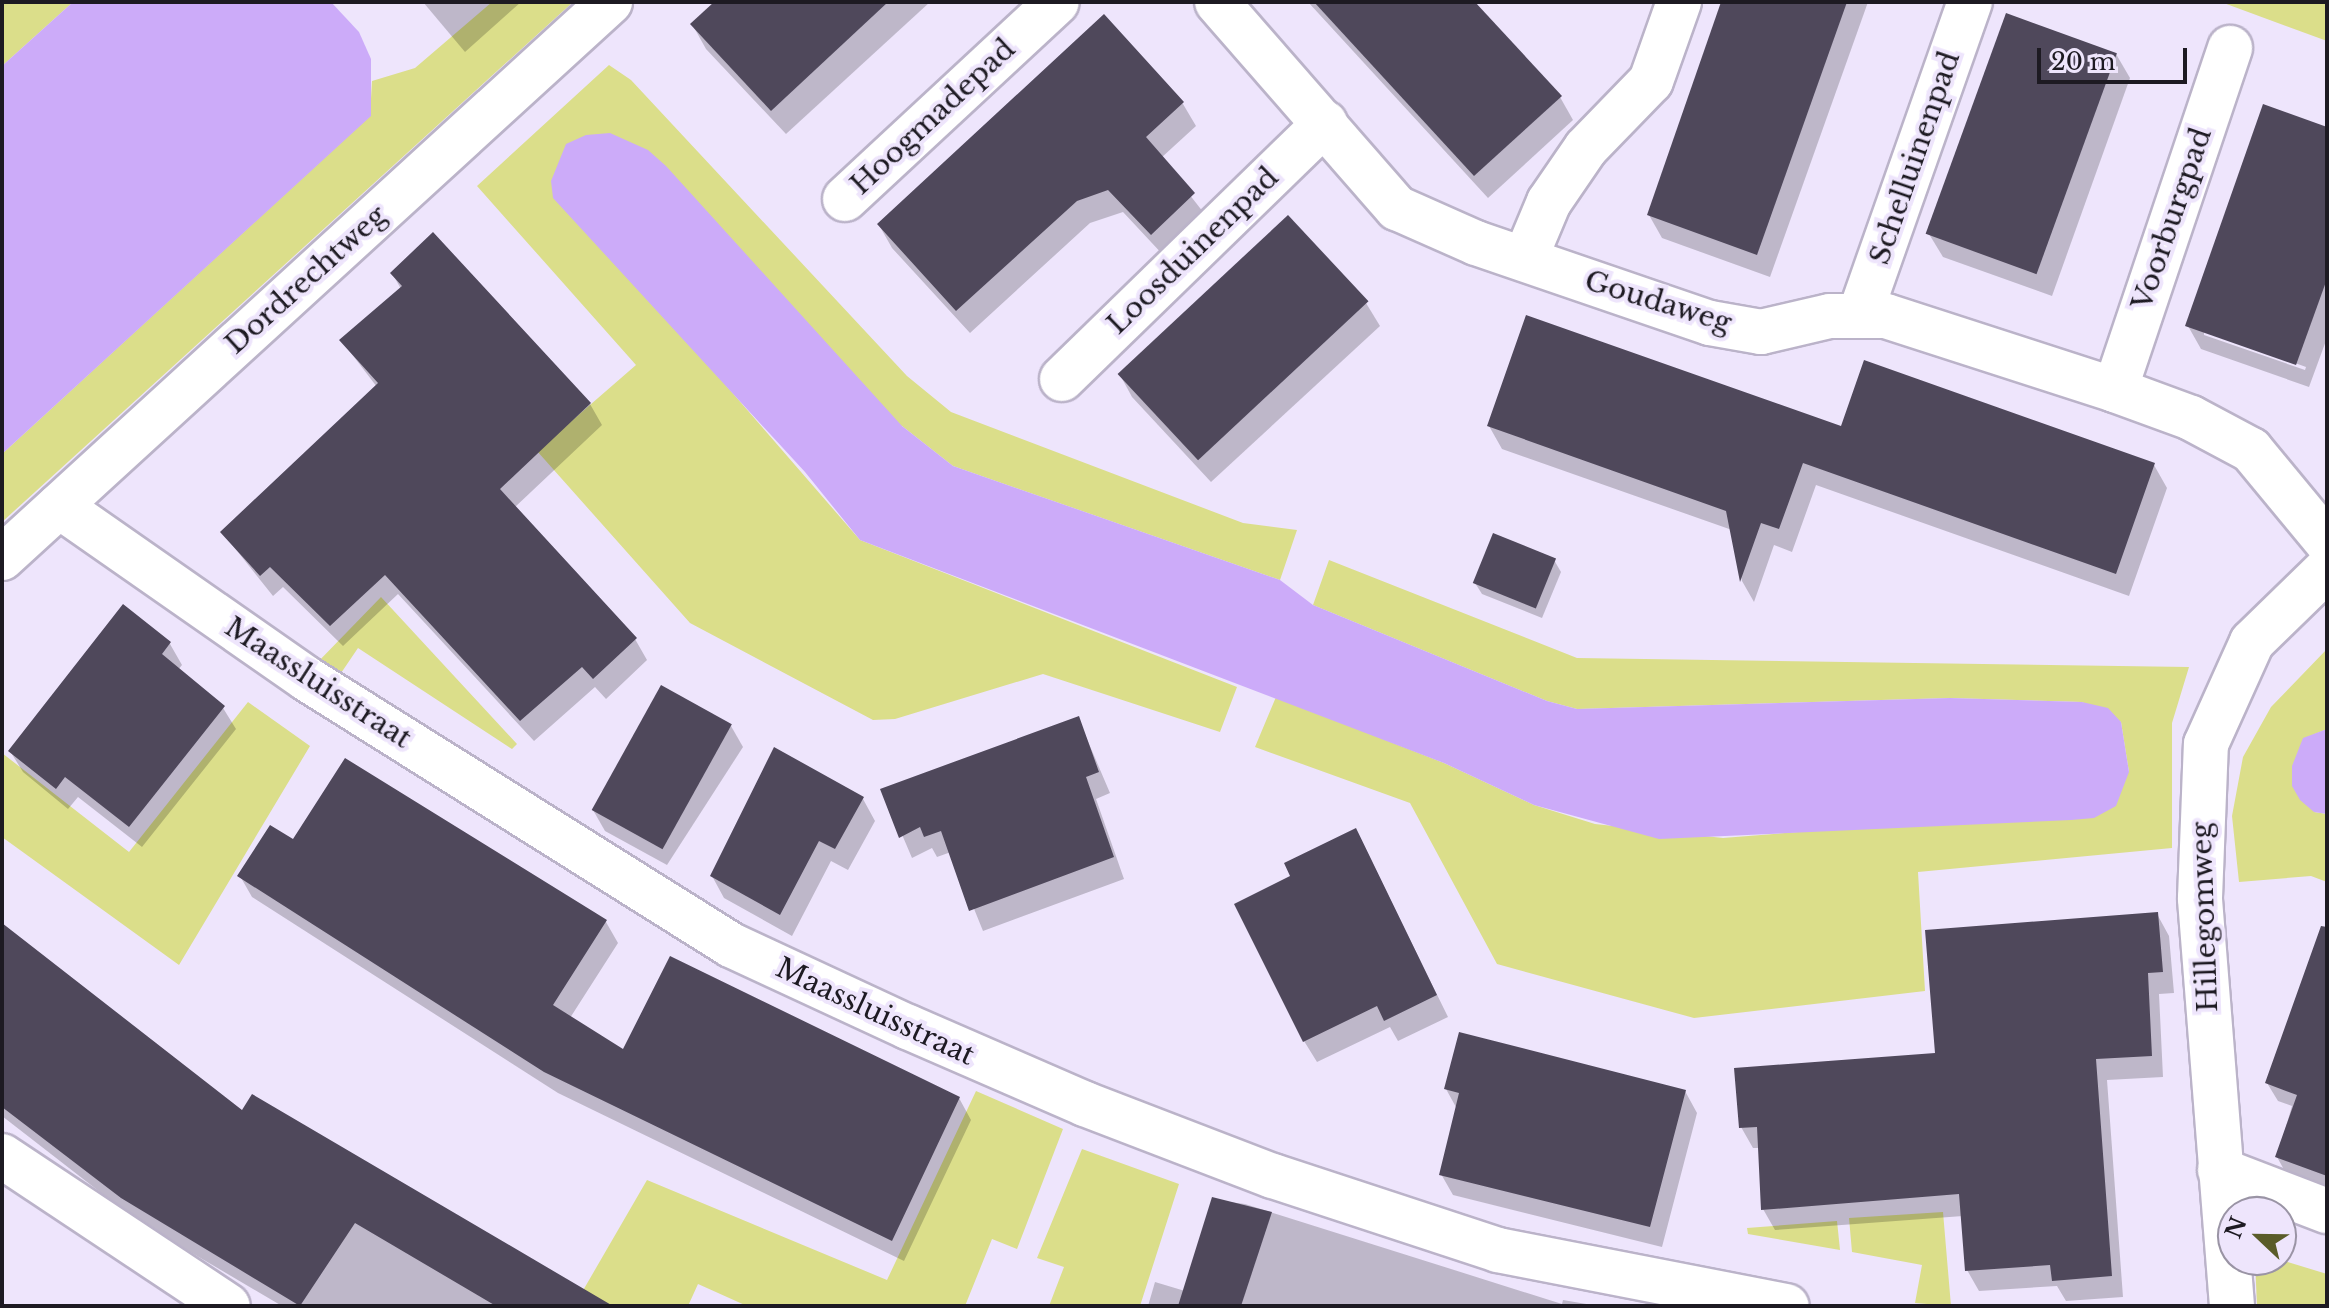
<!DOCTYPE html>
<style>
body{margin:0}
#map{position:relative;width:2329px;height:1308px;overflow:hidden;background:#eee5fc;font-family:"Libre Baskerville",serif}
div>[style]{position:absolute}
.green>*{inset:0;background:#dbde8a}
.water>*{inset:0;background:#ccabf9}
.shadow>*{inset:0;background:#0003}
.building>*{inset:0;background:#4f485b;transform-origin:0 0}
.roads{filter:drop-shadow(2px 0 #bbb3c9) drop-shadow(-2px 0 #bbb3c9) drop-shadow(0 2px #bbb3c9) drop-shadow(0 -2px #bbb3c9)}
.street>*{height:44px;margin:-22px;padding:0 22px;transform-origin:22px;border-radius:22px;background:#fff}
span{translate:-50% -50%;white-space:nowrap;text-align:center;line-height:1.15;-webkit-text-stroke:8px #eee5fc;paint-order:stroke}
.street-label{font-size:28px;color:#1d1a22}
.frame{position:absolute;inset:0;border:4px solid #1d1a22;pointer-events:none}
.north{position:absolute;left:2217px;top:1196px;width:80px;height:80px;box-sizing:border-box;background:#eee5fc;border:2px solid #9a94a5;border-radius:50%;rotate:292deg;font-size:22px;font-weight:700;line-height:32px;text-align:center;color:#1d1a22}
.north::after{content:'';display:block;margin:auto;width:28px;height:36px;background:#5a5c29;clip-path:polygon(50% 0,100% 100%,50% 72%,0 100%)}
.scale{position:absolute;left:2037px;top:48px;width:150px;height:36px;box-sizing:border-box;border:4px solid #1d1a22;border-top:0;padding-left:10px;font-size:24px;line-height:28px;white-space:nowrap;color:#1d1a22;-webkit-text-stroke:6px #eee5fc;paint-order:stroke}
</style>
<div id="map">
<div class="green">
<i style="clip-path:polygon(2px 2px,73px 2px,2px 66px)"></i>
<i style="clip-path:polygon(492px 2px,573px 2px,2px 522px,2px 454px,370px 116px,372px 81px,415px 68px)"></i>
<i style="clip-path:polygon(2221px 2px,2327px 2px,2327px 41px,2267px 19px)"></i>
<i style="clip-path:polygon(609px 65px,631px 80px,907px 376px,951px 412px,1243px 523px,1297px 530px,1280px 580px,953px 466px,902px 426px,723px 382px,860px 540px,1237px 687px,1220px 732px,1043px 674px,895px 719px,873px 720px,690px 623px,537px 451px,636px 365px,477px 186px)"></i>
<i style="clip-path:polygon(1329px 560px,1577px 658px,2189px 667px,2172px 723px,2172px 848px,1918px 872px,1925px 991px,1694px 1018px,1497px 964px,1410px 803px,1255px 747px,1276px 697px,1444px 763px,1534px 805px,1595px 824px,1723px 838px,1798px 832px,2129px 772px,2121px 722px,2082px 702px,1950px 698px,1577px 709px,1547px 701px,1313px 605px)"></i>
<i style="clip-path:polygon(381px 597px,517px 744px,512px 749px,358px 648px,337px 679px,314px 666px)"></i>
<i style="clip-path:polygon(2327px 649px,2327px 729px,2303px 739px,2314px 812px,2327px 814px,2327px 882px,2311px 876px,2239px 882px,2232px 816px,2243px 757px,2271px 707px)"></i>
<i style="clip-path:polygon(248px 702px,310px 746px,179px 965px,2px 837px,2px 753px,129px 852px)"></i>
<i style="clip-path:polygon(976px 1091px,1063px 1129px,1017px 1249px,992px 1239px,965px 1306px,747px 1306px,698px 1284px,688px 1306px,574px 1306px,647px 1180px,887px 1280px)"></i>
<i style="clip-path:polygon(1082px 1149px,1179px 1184px,1140px 1306px,1049px 1306px,1064px 1267px,1037px 1258px)"></i>
<i style="clip-path:polygon(1943px 1212px,1951px 1306px,1915px 1303px,1922px 1265px,1852px 1252px,1849px 1218px)"></i>
<i style="clip-path:polygon(1837px 1221px,1840px 1250px,1748px 1234px,1747px 1228px)"></i>
<i style="clip-path:polygon(2255px 1260px,2281px 1260px,2327px 1274px,2327px 1306px,2257px 1306px)"></i>
</div>
<div class="water">
<i style="clip-path:polygon(73px 2px,331px 2px,359px 32px,371px 59px,371px 116px,2px 454px,2px 66px)"></i>
<i style="clip-path:polygon(610px 133px,648px 150px,666px 166px,902px 426px,953px 466px,1280px 580px,1313px 605px,1547px 701px,1577px 709px,1950px 698px,2082px 702px,2108px 708px,2121px 722px,2129px 772px,2116px 806px,2094px 818px,2071px 820px,1659px 839px,1534px 805px,1444px 763px,860px 540px,805px 472px,553px 198px,551px 181px,566px 144px,586px 135px)"></i>
<i style="clip-path:polygon(2327px 729px,2327px 814px,2314px 812px,2300px 800px,2292px 786px,2292px 766px,2303px 738px)"></i>
</div>
<div class="shadow">
<i style="clip-path:polygon(423px 2px,521px 2px,465px 52px)"></i>
<i style="clip-path:polygon(716px 2px,930px 2px,786px 134px,706px 49px,692px 24px)"></i>
<i style="clip-path:polygon(1308px 2px,1472px 2px,1560px 97px,1573px 120px,1488px 198px)"></i>
<i style="clip-path:polygon(1724px 2px,1868px 2px,1770px 277px,1662px 238px,1649px 215px)"></i>
<i style="clip-path:polygon(1104px 17px,1183px 104px,1196px 126px,1161px 158px,1207px 217px,1165px 257px,1123px 212px,1090px 223px,970px 333px,892px 248px,879px 225px)"></i>
<i style="clip-path:polygon(2116px 54px,2130px 78px,2052px 296px,1943px 257px,1929px 234px)"></i>
<i style="clip-path:polygon(evenodd,2327px 129px,2327px 338px,2309px 387px,2201px 349px,2188px 326px,2327px 129px,2204px 330px,2306px 367px,2305px 370px,2204px 335px,2204px 330px)"></i>
<i style="clip-path:polygon(392px 273px,590px 404px,602px 425px,514px 508px,635px 639px,647px 660px,606px 699px,595px 687px,534px 741px,398px 594px,343px 646px,283px 587px,273px 596px,222px 532px,377px 387px,341px 340px,401px 289px)"></i>
<i style="clip-path:polygon(1366px 303px,1380px 326px,1211px 482px,1132px 397px,1119px 373px)"></i>
<i style="clip-path:polygon(1489px 426px,2154px 465px,2167px 488px,2129px 596px,1816px 485px,1792px 552px,1774px 545px,1754px 602px,1742px 581px,1732px 530px,1502px 449px)"></i>
<i style="clip-path:polygon(1554px 560px,1561px 572px,1542px 618px,1482px 594px,1475px 583px)"></i>
<i style="clip-path:polygon(123px 607px,170px 644px,182px 665px,178px 670px,223px 708px,236px 729px,142px 847px,78px 797px,68px 809px,23px 772px,10px 751px)"></i>
<i style="clip-path:polygon(1078px 718px,1110px 793px,1096px 799px,1124px 879px,983px 931px,951px 852px,937px 857px,932px 848px,912px 858px,883px 790px)"></i>
<i style="clip-path:polygon(731px 726px,743px 747px,667px 865px,605px 831px,593px 810px)"></i>
<i style="clip-path:polygon(863px 799px,875px 821px,848px 870px,831px 861px,792px 936px,724px 898px,712px 876px)"></i>
<i style="clip-path:polygon(1367px 852px,1448px 1017px,1398px 1041px,1390px 1027px,1317px 1062px,1304px 1041px)"></i>
<i style="clip-path:polygon(240px 876px,606px 922px,618px 943px,570px 1018px,623px 1052px,959px 1098px,971px 1120px,904px 1261px,558px 1093px,252px 897px)"></i>
<i style="clip-path:polygon(2157px 914px,2169px 936px,2174px 993px,2159px 994px,2163px 1077px,2107px 1080px,2123px 1297px,2066px 1301px,2057px 1286px,1979px 1291px,1967px 1270px,1963px 1216px,1775px 1230px,1763px 1209px,1760px 1148px,1753px 1148px,1741px 1127px,1938px 1055px)"></i>
<i style="clip-path:polygon(2px 926px,243px 1113px,582px 1306px,282px 1306px,136px 1220px,2px 1116px)"></i>
<i style="clip-path:polygon(2327px 986px,2327px 1189px,2287px 1175px,2277px 1157px,2292px 1106px,2278px 1101px,2267px 1083px)"></i>
<i style="clip-path:polygon(1446px 1089px,1685px 1091px,1697px 1113px,1662px 1247px,1453px 1195px,1441px 1174px,1457px 1109px)"></i>
<i style="clip-path:polygon(1214px 1200px,1245px 1204px,1562px 1304px,1563px 1300px,1598px 1306px,1148px 1306px,1155px 1282px,1185px 1291px)"></i>
</div>
<div class="building">
<i style="clip-path:polygon(714px 2px,888px 2px,771px 111px,690px 24px)"></i>
<i style="clip-path:polygon(1314px 2px,1475px 2px,1562px 96px,1474px 176px)"></i>
<i style="clip-path:polygon(1721px 2px,1847px 2px,1757px 255px,1647px 215px)"></i>
<i style="left:2006px;top:13px;width:118px;height:235px;rotate:20deg"></i>
<i style="clip-path:polygon(1104px 14px,1184px 102px,1146px 137px,1195px 193px,1151px 235px,1108px 190px,1077px 201px,956px 311px,877px 224px)"></i>
<i style="clip-path:polygon(2263px 104px,2327px 127px,2327px 279px,2296px 365px,2185px 326px)"></i>
<i style="left:1288px;top:215px;width:118px;height:233px;rotate:47deg"></i>
<i style="clip-path:polygon(433px 232px,591px 403px,500px 489px,637px 638px,593px 679px,582px 667px,520px 721px,385px 575px,330px 626px,270px 567px,260px 576px,220px 532px,378px 383px,339px 340px,402px 286px,390px 273px)"></i>
<i style="clip-path:polygon(1526px 315px,1841px 426px,1864px 360px,2155px 463px,2116px 574px,1803px 463px,1779px 529px,1761px 523px,1740px 582px,1726px 511px,1487px 426px)"></i>
<i style="left:1493px;top:533px;width:68px;height:54px;rotate:22deg"></i>
<i style="clip-path:polygon(123px 604px,171px 642px,162px 654px,225px 706px,129px 827px,65px 777px,56px 789px,8px 751px)"></i>
<i style="left:661px;top:685px;width:81px;height:143px;rotate:29deg"></i>
<i style="clip-path:polygon(1079px 716px,1099px 772px,1086px 777px,1114px 857px,969px 911px,941px 831px,924px 837px,920px 827px,899px 838px,880px 789px)"></i>
<i style="clip-path:polygon(774px 747px,864px 797px,835px 849px,819px 841px,780px 915px,710px 876px)"></i>
<i style="clip-path:polygon(345px 758px,607px 920px,553px 1005px,623px 1049px,670px 956px,960px 1097px,892px 1241px,544px 1072px,237px 876px,270px 825px,293px 839px)"></i>
<i style="clip-path:polygon(1356px 828px,1437px 995px,1384px 1021px,1377px 1006px,1303px 1042px,1234px 904px,1290px 876px,1284px 863px)"></i>
<i style="clip-path:polygon(2158px 912px,2163px 972px,2148px 973px,2152px 1056px,2096px 1059px,2112px 1276px,2052px 1281px,2050px 1265px,1965px 1271px,1959px 1194px,1761px 1210px,1757px 1127px,1739px 1128px,1734px 1068px,1935px 1053px,1925px 930px)"></i>
<i style="clip-path:polygon(2px 923px,242px 1110px,252px 1094px,613px 1306px,496px 1306px,355px 1223px,300px 1306px,121px 1198px,2px 1107px)"></i>
<i style="clip-path:polygon(2321px 926px,2327px 927px,2327px 1176px,2275px 1157px,2297px 1095px,2265px 1083px)"></i>
<i style="clip-path:polygon(1459px 1032px,1686px 1090px,1650px 1227px,1439px 1175px,1459px 1093px,1444px 1089px)"></i>
<i style="clip-path:polygon(1212px 1197px,1272px 1212px,1241px 1306px,1178px 1306px)"></i>
</div>
<div class="roads">
<div class="street">
<i style="left:1217px;top:2px;width:274px;rotate:48.9deg"></i>
<i style="left:1397px;top:208px;width:86px;rotate:23.9deg"></i>
<i style="left:1476px;top:243px;width:247px;rotate:18.9deg"></i>
<i style="left:1710px;top:323px;width:52px;rotate:10deg"></i>
<i style="left:1761px;top:332px;width:71px;rotate:-13.1deg"></i>
<i style="left:1830px;top:316px;width:56px"></i>
<i style="left:1886px;top:316px;width:241px;rotate:17.9deg"></i>
<i style="left:2115px;top:390px;width:81px;rotate:20.2deg"></i>
<i style="left:2191px;top:418px;width:68px;rotate:28.1deg"></i>
<i style="left:2251px;top:450px;width:119px;rotate:50.4deg"></i>
<i style="left:845px;top:199px;width:289px;rotate:-42.9deg"></i>
<i style="left:1525px;top:259px;width:62px;rotate:-67.2deg"></i>
<i style="left:1549px;top:202px;width:65px;rotate:-55.6deg"></i>
<i style="left:1586px;top:148px;width:93px;rotate:-45.9deg"></i>
<i style="left:1651px;top:81px;width:84px;rotate:-70.5deg"></i>
<i style="left:1860px;top:314px;width:331px;rotate:-70.6deg"></i>
<i style="left:1062px;top:379px;width:367px;rotate:-44.2deg"></i>
<i style="left:2115px;top:390px;width:361px;rotate:-71.4deg"></i>
<i style="left:59px;top:506px;width:302px;rotate:34.9deg"></i>
<i style="left:307px;top:679px;width:501px;rotate:32.1deg"></i>
<i style="left:731px;top:945px;width:195px;rotate:24.9deg"></i>
<i style="left:908px;top:1027px;width:193px;rotate:23.5deg"></i>
<i style="left:1085px;top:1104px;width:201px;rotate:21deg"></i>
<i style="left:1273px;top:1176px;width:237px;rotate:18.2deg"></i>
<i style="left:1498px;top:1250px;width:294px;rotate:11deg"></i>
<i style="left:2px;top:558px;width:824px;rotate:-42.44deg"></i>
<i style="left:2px;top:1156px;width:271px;rotate:33.6deg"></i>
<i style="left:2220px;top:1170px;width:115px;rotate:21deg"></i>
<i style="left:2232px;top:1306px;width:409px;rotate:-94.5deg"></i>
<i style="left:2200px;top:898px;width:154px;rotate:-87.8deg"></i>
<i style="left:2206px;top:744px;width:112px;rotate:-65.7deg"></i>
<i style="left:2252px;top:642px;width:105px;rotate:-44.2deg"></i>
</div>
</div>
<div class="street-label">
<span style="left:933px;top:117px;rotate:-43deg">Hoogmadepad</span>
<span style="left:1915px;top:158px;rotate:-71deg">Schelluinenpad</span>
<span style="left:2172px;top:219px;rotate:-71deg">Voorburgpad</span>
<span style="left:1193px;top:251px;rotate:-44deg">Loosduinenpad</span>
<span style="left:306px;top:280px;rotate:-42deg">Dordrechtweg</span>
<span style="left:1658px;top:302px;rotate:17deg">Goudaweg</span>
<span style="left:318px;top:683px;rotate:33deg">Maassluisstraat</span>
<span style="left:2205px;top:917px;rotate:-92deg">Hillegomweg</span>
<span style="left:875px;top:1012px;rotate:25deg">Maassluisstraat</span>
</div>
<div class="frame"></div>
<div class="north">N</div>
<div class="scale">20 m</div>
</div>
